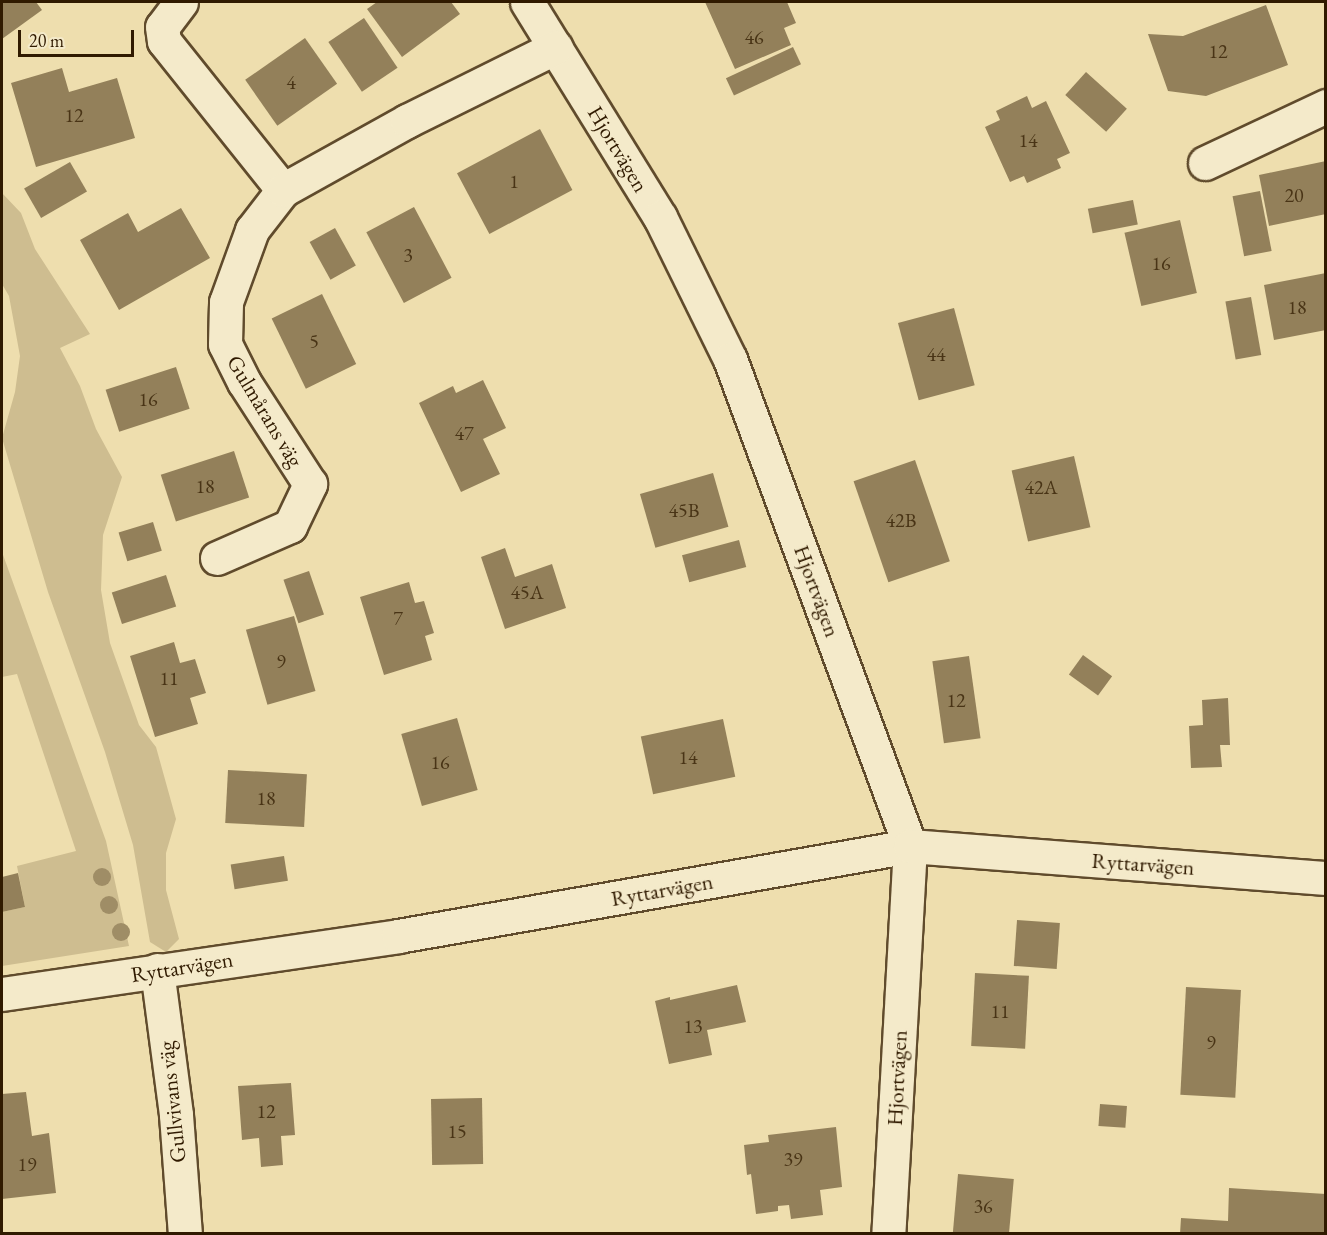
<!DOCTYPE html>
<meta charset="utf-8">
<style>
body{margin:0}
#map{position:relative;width:1327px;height:1235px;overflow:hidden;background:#eedeae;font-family:"EB Garamond",serif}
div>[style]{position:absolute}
.green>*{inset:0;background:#cebd90}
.building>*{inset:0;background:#93805a;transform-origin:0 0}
.roads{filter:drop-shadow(2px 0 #604b2c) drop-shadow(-2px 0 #604b2c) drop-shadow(0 2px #604b2c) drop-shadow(0 -2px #604b2c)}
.street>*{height:33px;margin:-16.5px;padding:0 16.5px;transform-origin:16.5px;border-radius:16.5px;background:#f4eaca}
.trees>*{width:18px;height:18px;margin:-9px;border-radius:50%;background:#9f8d66}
span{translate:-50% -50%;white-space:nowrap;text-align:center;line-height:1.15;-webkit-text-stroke:4.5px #f4eaca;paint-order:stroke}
.number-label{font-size:20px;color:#493416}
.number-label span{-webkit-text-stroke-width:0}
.street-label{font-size:22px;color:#301a00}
.frame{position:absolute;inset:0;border:3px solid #301a00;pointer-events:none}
.scale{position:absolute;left:18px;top:30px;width:116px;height:27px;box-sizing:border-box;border:3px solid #301a00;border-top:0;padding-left:8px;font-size:18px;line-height:21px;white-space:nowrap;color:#301a00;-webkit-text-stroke:4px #f4eaca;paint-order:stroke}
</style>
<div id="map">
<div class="green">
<i style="clip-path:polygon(2px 193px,21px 213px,35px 249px,90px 334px,60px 348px,80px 386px,96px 429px,122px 477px,103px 535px,101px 590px,110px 643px,139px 725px,156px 747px,176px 819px,166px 853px,166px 890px,179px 939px,166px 952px,150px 942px,133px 845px,105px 752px,48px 592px,2px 438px,15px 392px,20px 356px,9px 296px,2px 284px)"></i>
<i style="clip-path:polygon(2px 552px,106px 841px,129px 946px,2px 966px,2px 912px,25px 907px,17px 866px,76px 851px,17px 674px,2px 677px)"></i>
</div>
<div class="building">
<i style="clip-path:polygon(2px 2px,36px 2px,42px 10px,2px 39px)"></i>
<i style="clip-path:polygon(377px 2px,451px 2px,460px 14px,402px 57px,367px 9px)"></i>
<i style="clip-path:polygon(705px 2px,787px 2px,796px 23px,784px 28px,791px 45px,735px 69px)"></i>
<i style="clip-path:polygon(1266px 5px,1288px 65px,1206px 96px,1168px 91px,1148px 34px,1183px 36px)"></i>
<i style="left:364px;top:18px;width:60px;height:43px;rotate:56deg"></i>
<i style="left:305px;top:38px;width:56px;height:73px;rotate:55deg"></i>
<i style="left:793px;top:47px;width:19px;height:74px;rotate:65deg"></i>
<i style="clip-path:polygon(62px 68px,69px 92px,117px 78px,135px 138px,36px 167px,11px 83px)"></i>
<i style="left:1086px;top:72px;width:55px;height:31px;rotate:42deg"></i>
<i style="clip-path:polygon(1027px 96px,1032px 108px,1046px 101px,1070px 153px,1057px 159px,1061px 168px,1027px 183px,1024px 176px,1010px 182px,985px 127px,1000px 120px,996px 111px)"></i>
<i style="left:540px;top:129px;width:69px;height:94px;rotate:62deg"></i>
<i style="clip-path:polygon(1326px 161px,1326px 214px,1269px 226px,1259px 175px)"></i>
<i style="left:70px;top:162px;width:34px;height:53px;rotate:60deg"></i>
<i style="left:1260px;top:191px;width:61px;height:28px;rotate:79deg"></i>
<i style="left:1133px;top:200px;width:25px;height:46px;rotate:79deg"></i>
<i style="left:414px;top:207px;width:80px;height:54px;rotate:62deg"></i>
<i style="clip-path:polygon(181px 208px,210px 258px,119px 310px,80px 240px,128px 213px,138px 232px)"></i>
<i style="left:1180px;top:220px;width:75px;height:57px;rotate:77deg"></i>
<i style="left:335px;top:228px;width:43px;height:29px;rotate:61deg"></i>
<i style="clip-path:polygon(1326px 273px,1326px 330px,1274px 340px,1264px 285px)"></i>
<i style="left:322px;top:294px;width:78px;height:56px;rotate:64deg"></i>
<i style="left:1251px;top:297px;width:59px;height:26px;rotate:80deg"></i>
<i style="left:954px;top:308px;width:80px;height:58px;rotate:75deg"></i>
<i style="left:176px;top:367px;width:44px;height:74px;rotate:72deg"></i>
<i style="clip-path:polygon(483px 380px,506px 428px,483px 439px,500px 474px,461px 492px,419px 403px,453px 386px,456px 393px)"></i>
<i style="left:234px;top:451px;width:49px;height:77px;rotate:72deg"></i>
<i style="left:1074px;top:456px;width:73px;height:64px;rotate:77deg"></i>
<i style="left:915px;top:460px;width:107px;height:65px;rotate:71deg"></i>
<i style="left:713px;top:473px;width:56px;height:76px;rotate:74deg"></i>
<i style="left:153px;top:522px;width:30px;height:36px;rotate:73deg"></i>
<i style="left:739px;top:540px;width:28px;height:59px;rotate:75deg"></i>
<i style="clip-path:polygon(505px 548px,515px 577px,552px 564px,566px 608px,505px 629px,481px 557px)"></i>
<i style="left:309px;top:571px;width:46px;height:27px;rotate:71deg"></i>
<i style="left:166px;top:575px;width:33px;height:57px;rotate:72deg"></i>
<i style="clip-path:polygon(409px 582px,415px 603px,424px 601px,434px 633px,425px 636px,432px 660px,384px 675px,360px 597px)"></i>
<i style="left:294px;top:616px;width:78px;height:50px;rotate:74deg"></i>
<i style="clip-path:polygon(174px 642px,180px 663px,195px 659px,206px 693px,190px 698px,198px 724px,155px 737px,130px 656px)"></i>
<i style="left:1083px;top:655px;width:36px;height:24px;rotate:36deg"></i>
<i style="left:969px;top:656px;width:83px;height:37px;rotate:82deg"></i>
<i style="clip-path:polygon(1228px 698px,1230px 745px,1220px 745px,1222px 767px,1191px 768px,1189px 726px,1203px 725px,1202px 700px)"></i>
<i style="left:457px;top:718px;width:75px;height:58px;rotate:74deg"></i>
<i style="left:723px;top:719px;width:59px;height:84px;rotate:78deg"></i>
<i style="left:228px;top:770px;width:79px;height:53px;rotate:3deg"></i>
<i style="left:284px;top:856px;width:25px;height:54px;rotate:81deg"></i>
<i style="clip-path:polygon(18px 873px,25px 907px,2px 912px,2px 877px)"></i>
<i style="left:1017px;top:920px;width:43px;height:46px;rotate:4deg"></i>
<i style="left:975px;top:973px;width:54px;height:73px;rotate:3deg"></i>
<i style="clip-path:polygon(737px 985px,746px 1022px,707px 1030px,712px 1055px,669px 1064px,655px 1001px,670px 997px,670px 1000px)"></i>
<i style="left:1186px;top:987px;width:55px;height:108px;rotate:3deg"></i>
<i style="clip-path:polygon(291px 1083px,295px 1135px,281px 1136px,283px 1165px,261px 1167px,259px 1138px,242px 1140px,238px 1086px)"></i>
<i style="clip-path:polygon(26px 1092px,32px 1136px,49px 1133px,56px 1193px,2px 1199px,2px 1094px)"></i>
<i style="left:482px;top:1098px;width:66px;height:51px;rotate:89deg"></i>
<i style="left:1100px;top:1104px;width:27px;height:22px;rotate:4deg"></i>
<i style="clip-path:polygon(836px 1127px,842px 1187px,820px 1190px,823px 1215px,791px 1219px,789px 1205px,778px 1206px,778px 1211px,756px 1214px,751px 1174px,747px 1175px,744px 1145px,769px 1142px,768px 1135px)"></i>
<i style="left:958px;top:1174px;width:56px;height:60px;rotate:5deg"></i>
<i style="clip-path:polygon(1229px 1188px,1326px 1194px,1326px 1234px,1180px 1234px,1181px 1218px,1228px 1221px)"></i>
</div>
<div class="roads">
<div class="street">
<i style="left:181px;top:2px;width:31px;rotate:127deg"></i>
<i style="left:162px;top:27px;width:14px;rotate:82deg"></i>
<i style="left:164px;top:41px;width:191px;rotate:51.4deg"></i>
<i style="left:527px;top:2px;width:253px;rotate:58.3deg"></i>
<i style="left:660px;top:217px;width:158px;rotate:63.8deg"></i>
<i style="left:730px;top:359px;width:519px;rotate:69.72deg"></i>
<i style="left:910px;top:846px;width:389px;rotate:93.2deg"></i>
<i style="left:1205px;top:163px;width:134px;rotate:-25.2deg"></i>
<i style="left:217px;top:558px;width:80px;rotate:-23.7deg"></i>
<i style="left:290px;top:526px;width:47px;rotate:-64.5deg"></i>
<i style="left:310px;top:484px;width:121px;rotate:-122.9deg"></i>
<i style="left:244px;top:382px;width:42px;rotate:-116.6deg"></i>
<i style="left:225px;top:344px;width:42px;rotate:-88.6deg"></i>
<i style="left:226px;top:302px;width:77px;rotate:-70.1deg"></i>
<i style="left:252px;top:230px;width:51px;rotate:-52.2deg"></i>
<i style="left:283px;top:190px;width:142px;rotate:-29.1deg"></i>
<i style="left:407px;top:121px;width:166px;rotate:-26.4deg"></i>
<i style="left:157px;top:970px;width:146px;rotate:82.5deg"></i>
<i style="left:176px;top:1115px;width:119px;rotate:85.7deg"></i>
<i style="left:2px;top:994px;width:400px;rotate:-8.3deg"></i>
<i style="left:398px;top:936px;width:520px;rotate:-9.97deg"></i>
<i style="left:910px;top:846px;width:417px;rotate:4.4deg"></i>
</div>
</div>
<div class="trees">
<i style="left:102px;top:877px"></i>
<i style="left:109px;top:905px"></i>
<i style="left:121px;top:932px"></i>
</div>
<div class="number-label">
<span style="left:754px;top:37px">46</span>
<span style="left:1218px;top:51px">12</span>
<span style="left:291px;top:82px">4</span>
<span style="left:74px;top:115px">12</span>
<span style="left:1028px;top:140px">14</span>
<span style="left:514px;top:181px">1</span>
<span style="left:1294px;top:195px">20</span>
<span style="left:408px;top:255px">3</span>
<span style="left:1161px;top:263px">16</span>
<span style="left:1297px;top:307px">18</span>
<span style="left:314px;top:341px">5</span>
<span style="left:936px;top:354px">44</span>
<span style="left:148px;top:399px">16</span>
<span style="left:464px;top:433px">47</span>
<span style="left:205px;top:486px">18</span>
<span style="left:1041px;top:487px">42A</span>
<span style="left:684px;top:510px">45B</span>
<span style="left:901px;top:520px">42B</span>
<span style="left:527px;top:592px">45A</span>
<span style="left:398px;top:618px">7</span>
<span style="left:281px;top:661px">9</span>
<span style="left:169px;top:678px">11</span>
<span style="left:956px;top:700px">12</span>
<span style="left:688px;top:757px">14</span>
<span style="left:440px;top:762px">16</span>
<span style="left:266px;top:798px">18</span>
<span style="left:1000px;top:1011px">11</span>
<span style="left:693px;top:1026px">13</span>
<span style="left:1211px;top:1042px">9</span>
<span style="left:266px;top:1111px">12</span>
<span style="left:457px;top:1131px">15</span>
<span style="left:793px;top:1159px">39</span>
<span style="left:27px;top:1164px">19</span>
<span style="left:983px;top:1206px">36</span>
</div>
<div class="street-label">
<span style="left:618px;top:149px;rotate:59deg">Hjortvägen</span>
<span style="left:265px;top:411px;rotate:59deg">Gulmårans väg</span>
<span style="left:817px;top:591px;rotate:70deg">Hjortvägen</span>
<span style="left:1143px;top:864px;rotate:4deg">Ryttarvägen</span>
<span style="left:662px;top:890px;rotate:-10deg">Ryttarvägen</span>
<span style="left:182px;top:967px;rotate:-9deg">Ryttarvägen</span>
<span style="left:897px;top:1078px;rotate:-87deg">Hjortvägen</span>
<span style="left:172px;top:1102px;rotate:-96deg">Gullvivans väg</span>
</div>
<div class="frame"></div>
<div class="scale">20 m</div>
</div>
